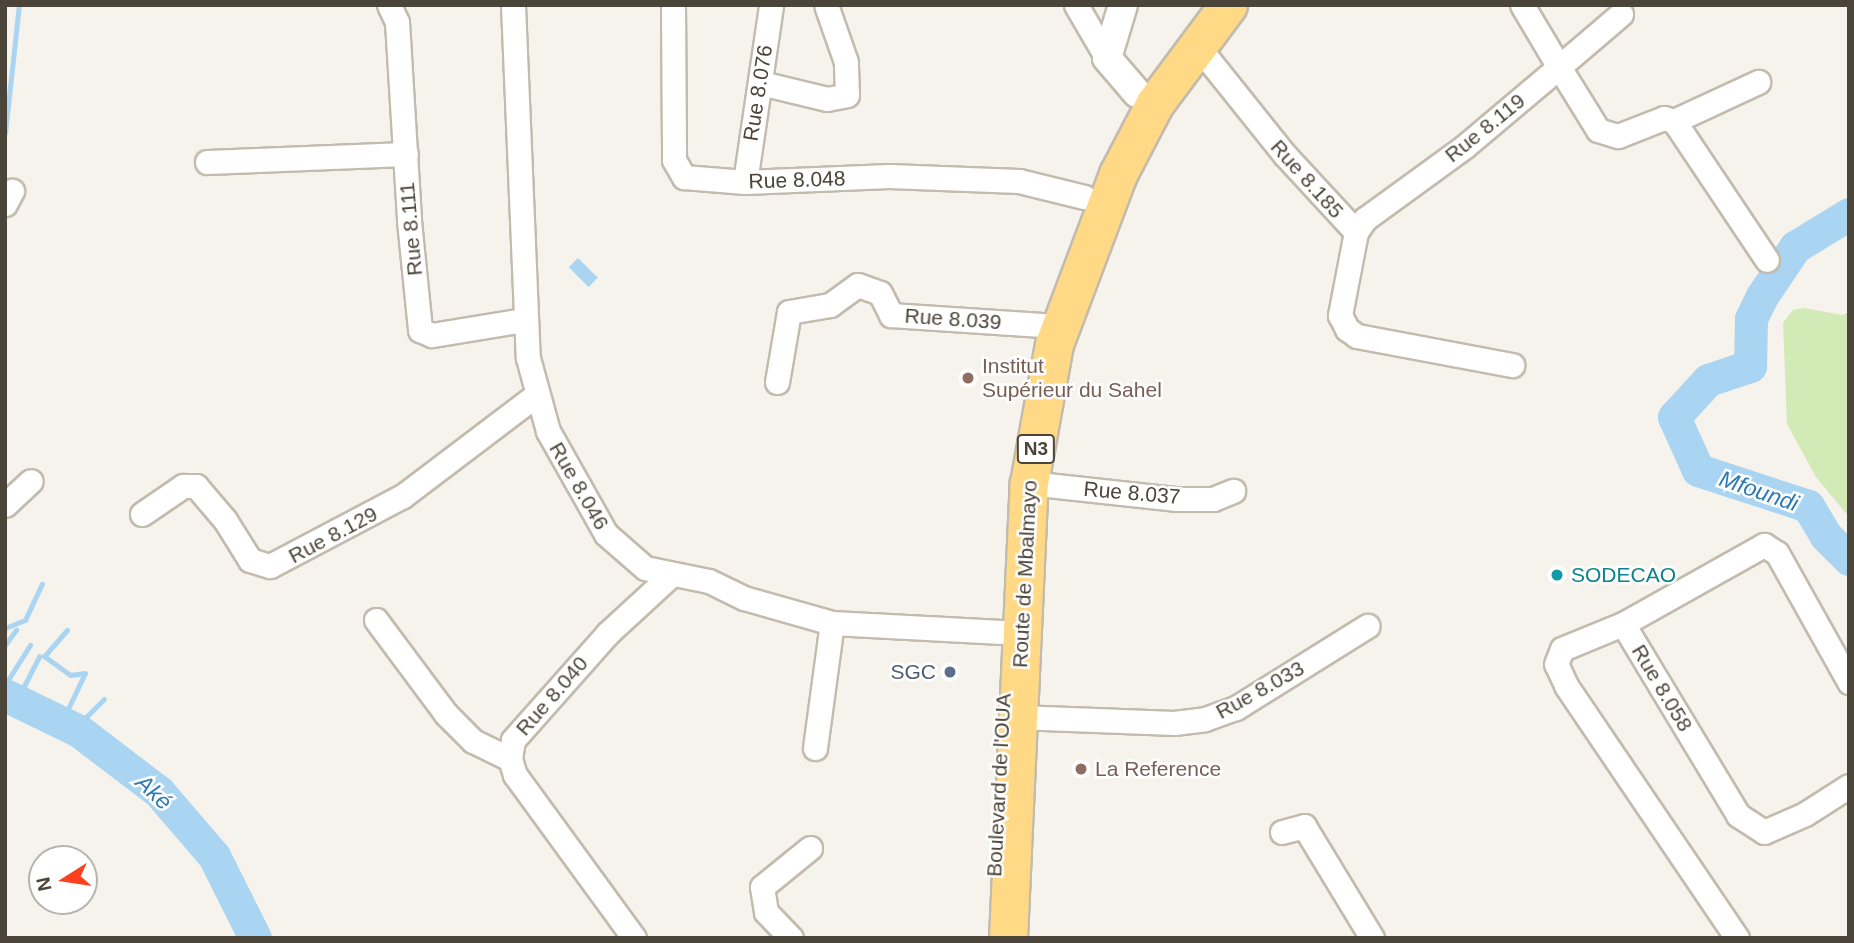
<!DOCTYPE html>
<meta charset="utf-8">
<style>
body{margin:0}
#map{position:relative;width:1854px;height:943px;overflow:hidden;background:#f6f3ec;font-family:Helvetica,sans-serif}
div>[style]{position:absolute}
.green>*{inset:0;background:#d2eab5}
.water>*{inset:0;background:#a9d4f2;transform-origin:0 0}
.stream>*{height:5px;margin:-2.5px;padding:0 2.5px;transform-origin:2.5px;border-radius:2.5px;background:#a9d4f2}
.river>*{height:33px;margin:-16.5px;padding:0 16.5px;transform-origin:16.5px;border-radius:16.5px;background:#a9d4f2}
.roads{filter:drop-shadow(2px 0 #c2bbae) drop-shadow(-2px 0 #c2bbae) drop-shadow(0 2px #c2bbae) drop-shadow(0 -2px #c2bbae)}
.minor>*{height:23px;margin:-11.5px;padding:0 11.5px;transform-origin:11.5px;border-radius:11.5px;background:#fff}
.tertiary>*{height:28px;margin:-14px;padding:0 14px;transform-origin:14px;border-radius:14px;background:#fff}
.trunk>*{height:37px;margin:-18.5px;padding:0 18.5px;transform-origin:18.5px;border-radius:18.5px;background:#ffd985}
.dots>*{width:19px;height:19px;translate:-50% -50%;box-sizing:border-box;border:4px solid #fff;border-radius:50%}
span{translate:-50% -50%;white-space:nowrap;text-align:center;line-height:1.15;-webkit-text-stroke:5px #fff;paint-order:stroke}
.shield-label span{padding:2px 5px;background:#fff;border:2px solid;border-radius:5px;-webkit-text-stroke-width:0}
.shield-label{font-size:19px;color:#4b4439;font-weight:700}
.street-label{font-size:21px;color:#4b4439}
.education-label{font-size:21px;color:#785e54}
.left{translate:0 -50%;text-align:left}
.culture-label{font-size:21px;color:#0d838f}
.service-label{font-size:21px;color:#4e5e75}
.right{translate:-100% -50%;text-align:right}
.water-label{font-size:23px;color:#2e7ab2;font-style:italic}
.frame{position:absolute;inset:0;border:7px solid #4b4439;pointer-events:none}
.north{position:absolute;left:28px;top:845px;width:70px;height:70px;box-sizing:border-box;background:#fff;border:2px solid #b7b4b0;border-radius:50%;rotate:258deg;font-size:19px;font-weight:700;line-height:28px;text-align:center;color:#4b4439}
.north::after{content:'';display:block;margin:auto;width:24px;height:32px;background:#fc3f1d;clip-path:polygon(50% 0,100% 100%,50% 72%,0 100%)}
</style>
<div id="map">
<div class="green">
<i style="clip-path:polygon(1804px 308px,1842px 315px,1849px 312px,1849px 517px,1816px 477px,1787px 424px,1783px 323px,1793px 310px)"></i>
</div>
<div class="water">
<i style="left:578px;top:258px;width:28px;height:13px;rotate:45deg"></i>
</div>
<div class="stream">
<i style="left:5px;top:133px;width:129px;rotate:-83.8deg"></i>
<i style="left:5px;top:628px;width:22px;rotate:-22deg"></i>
<i style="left:25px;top:620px;width:40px;rotate:-65deg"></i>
<i style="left:67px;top:630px;width:35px;rotate:131deg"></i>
<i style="left:44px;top:656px;width:32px;rotate:36deg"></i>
<i style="left:70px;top:675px;width:15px;rotate:-8deg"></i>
<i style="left:5px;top:645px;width:19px;rotate:-54deg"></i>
<i style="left:6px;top:683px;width:45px;rotate:-57.7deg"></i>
<i style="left:22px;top:690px;width:38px;rotate:-63deg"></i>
<i style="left:66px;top:713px;width:44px;rotate:-64.6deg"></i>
<i style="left:82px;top:721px;width:31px;rotate:-45deg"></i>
</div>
<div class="river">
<i style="left:1849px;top:214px;width:63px;rotate:148.6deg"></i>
<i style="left:1795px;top:247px;width:59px;rotate:124deg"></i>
<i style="left:1762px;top:296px;width:25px;rotate:116deg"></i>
<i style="left:1751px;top:319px;width:47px;rotate:91.2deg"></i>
<i style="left:1750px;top:366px;width:44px;rotate:161.6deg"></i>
<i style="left:1708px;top:380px;width:50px;rotate:132.6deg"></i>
<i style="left:1674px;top:417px;width:58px;rotate:65.6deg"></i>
<i style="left:1698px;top:470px;width:116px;rotate:18.1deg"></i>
<i style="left:1808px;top:506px;width:35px;rotate:59deg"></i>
<i style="left:1826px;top:536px;width:33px;rotate:45deg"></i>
<i style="left:5px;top:695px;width:82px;rotate:25.9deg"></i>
<i style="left:79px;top:731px;width:101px;rotate:37.3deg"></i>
<i style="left:159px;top:792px;width:84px;rotate:49.3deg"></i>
<i style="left:214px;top:856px;width:92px;rotate:63.4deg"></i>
</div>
<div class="roads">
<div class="minor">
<i style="left:389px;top:5px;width:19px;rotate:65deg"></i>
<i style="left:397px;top:22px;width:199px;rotate:86.5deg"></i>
<i style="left:409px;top:221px;width:110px;rotate:84.2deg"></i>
<i style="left:420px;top:330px;width:13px;rotate:23deg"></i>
<i style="left:432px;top:335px;width:93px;rotate:-9.3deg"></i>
<i style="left:513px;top:5px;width:353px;rotate:87.6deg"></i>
<i style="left:528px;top:358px;width:76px;rotate:74.7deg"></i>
<i style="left:548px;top:431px;width:118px;rotate:60.6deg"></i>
<i style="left:606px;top:534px;width:52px;rotate:41.1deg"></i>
<i style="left:645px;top:568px;width:65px;rotate:11.5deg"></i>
<i style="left:709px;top:581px;width:39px;rotate:26deg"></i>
<i style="left:744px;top:598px;width:91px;rotate:15.9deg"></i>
<i style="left:832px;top:623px;width:189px;rotate:3deg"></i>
<i style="left:673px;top:5px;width:155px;rotate:89.6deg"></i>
<i style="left:674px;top:160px;width:20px;rotate:60deg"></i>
<i style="left:684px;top:177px;width:61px;rotate:4.7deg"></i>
<i style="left:745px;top:182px;width:144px;rotate:-2.4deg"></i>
<i style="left:889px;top:176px;width:130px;rotate:2.2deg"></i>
<i style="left:1019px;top:181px;width:67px;rotate:13.8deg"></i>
<i style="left:1076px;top:5px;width:61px;rotate:59.7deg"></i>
<i style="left:1621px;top:14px;width:82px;rotate:139.5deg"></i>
<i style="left:1559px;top:67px;width:74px;rotate:58.2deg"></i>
<i style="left:1598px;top:130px;width:21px;rotate:17deg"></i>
<i style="left:1618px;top:136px;width:49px;rotate:-21.4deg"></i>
<i style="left:1664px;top:118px;width:10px;rotate:17deg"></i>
<i style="left:1674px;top:121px;width:167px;rotate:56.2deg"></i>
<i style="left:1196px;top:44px;width:142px;rotate:51.3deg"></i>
<i style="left:1285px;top:155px;width:105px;rotate:47.3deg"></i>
<i style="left:1356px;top:232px;width:85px;rotate:100.9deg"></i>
<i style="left:1340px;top:315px;width:16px;rotate:63deg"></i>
<i style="left:1347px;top:329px;width:12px;rotate:35deg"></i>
<i style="left:1357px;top:336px;width:158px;rotate:10.6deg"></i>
<i style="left:761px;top:83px;width:68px;rotate:13.6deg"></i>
<i style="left:827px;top:99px;width:20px;rotate:-11deg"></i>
<i style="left:847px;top:95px;width:33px;rotate:-92deg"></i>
<i style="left:846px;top:62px;width:60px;rotate:-109.3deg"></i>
<i style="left:1674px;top:121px;width:93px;rotate:-24.9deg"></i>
<i style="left:207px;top:162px;width:199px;rotate:-2.3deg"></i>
<i style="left:745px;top:182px;width:179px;rotate:-81.6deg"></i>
<i style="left:5px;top:204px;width:15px;rotate:-62deg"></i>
<i style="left:1356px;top:232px;width:16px;rotate:-55deg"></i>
<i style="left:1365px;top:219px;width:122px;rotate:-36deg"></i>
<i style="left:1464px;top:147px;width:124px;rotate:-40.1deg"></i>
<i style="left:1559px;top:67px;width:72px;rotate:-120.8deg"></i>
<i style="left:777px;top:382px;width:71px;rotate:-80.3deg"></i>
<i style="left:789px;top:312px;width:42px;rotate:-9.7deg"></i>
<i style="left:830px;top:305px;width:34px;rotate:-36deg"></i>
<i style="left:858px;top:285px;width:23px;rotate:20deg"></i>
<i style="left:880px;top:293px;width:25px;rotate:63deg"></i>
<i style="left:891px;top:315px;width:151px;rotate:3.8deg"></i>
<i style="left:1029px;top:483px;width:149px;rotate:6.2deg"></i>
<i style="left:1177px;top:499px;width:36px"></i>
<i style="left:1213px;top:499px;width:22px;rotate:-22deg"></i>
<i style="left:5px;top:505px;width:35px;rotate:-43deg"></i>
<i style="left:142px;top:514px;width:50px;rotate:-34.3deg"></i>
<i style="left:183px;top:486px;width:13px"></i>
<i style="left:196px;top:486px;width:45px;rotate:49.5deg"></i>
<i style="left:225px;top:520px;width:47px;rotate:58deg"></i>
<i style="left:250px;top:560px;width:21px;rotate:17deg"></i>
<i style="left:270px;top:566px;width:150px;rotate:-27.8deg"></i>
<i style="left:403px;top:496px;width:167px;rotate:-37.2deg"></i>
<i style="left:376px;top:620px;width:117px;rotate:53.3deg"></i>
<i style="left:446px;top:714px;width:38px;rotate:45deg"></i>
<i style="left:473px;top:741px;width:41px;rotate:25.9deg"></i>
<i style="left:1623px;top:624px;width:162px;rotate:-29.3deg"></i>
<i style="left:1764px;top:545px;width:15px;rotate:32deg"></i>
<i style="left:1777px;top:553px;width:148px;rotate:60.8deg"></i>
<i style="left:1017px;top:717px;width:157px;rotate:2.2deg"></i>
<i style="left:1174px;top:723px;width:31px;rotate:-7deg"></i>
<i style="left:1205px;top:719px;width:33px;rotate:-20deg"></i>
<i style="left:1236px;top:708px;width:155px;rotate:-32deg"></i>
<i style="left:815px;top:748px;width:126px;rotate:-82.3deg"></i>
<i style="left:1282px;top:832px;width:23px;rotate:-15deg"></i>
<i style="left:1304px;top:826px;width:131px;rotate:58.7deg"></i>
<i style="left:634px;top:938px;width:202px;rotate:-126.1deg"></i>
<i style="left:515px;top:775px;width:17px;rotate:-107deg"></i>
<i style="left:510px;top:759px;width:19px;rotate:-81deg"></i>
<i style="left:513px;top:740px;width:143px;rotate:-48.4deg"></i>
<i style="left:608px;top:633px;width:86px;rotate:-42.6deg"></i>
<i style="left:791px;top:938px;width:36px;rotate:-134deg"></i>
<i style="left:766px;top:912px;width:25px;rotate:-99deg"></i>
<i style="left:762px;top:887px;width:62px;rotate:-39.1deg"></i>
<i style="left:1737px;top:938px;width:305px;rotate:-124.1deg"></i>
<i style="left:1566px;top:685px;width:23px;rotate:-115deg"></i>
<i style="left:1556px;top:664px;width:16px;rotate:-68deg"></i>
<i style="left:1562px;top:649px;width:66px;rotate:-22.3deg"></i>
<i style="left:1623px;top:624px;width:223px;rotate:58.9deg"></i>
<i style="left:1738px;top:815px;width:31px;rotate:33deg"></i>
<i style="left:1764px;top:832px;width:45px;rotate:-23.7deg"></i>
<i style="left:1805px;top:814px;width:52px;rotate:-32.5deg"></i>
</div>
<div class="tertiary">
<i style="left:1123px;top:5px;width:55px;rotate:106.8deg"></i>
<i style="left:1107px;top:58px;width:46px;rotate:49.4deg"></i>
</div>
<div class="trunk">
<i style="left:1008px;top:938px;width:455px;rotate:-87.4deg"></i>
<i style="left:1029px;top:483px;width:141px;rotate:-79.8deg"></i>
<i style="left:1054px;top:344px;width:182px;rotate:-69.4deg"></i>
<i style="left:1118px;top:174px;width:80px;rotate:-62.5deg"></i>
<i style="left:1155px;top:103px;width:122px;rotate:-53.3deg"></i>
</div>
</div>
<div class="dots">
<i style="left:968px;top:378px;background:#8d6e63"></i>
<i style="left:1557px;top:575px;background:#0f9aa8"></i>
<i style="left:950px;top:672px;background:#5c6f8a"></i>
<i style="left:1081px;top:769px;background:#8d6e63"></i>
</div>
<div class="shield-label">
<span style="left:1036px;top:449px">N3</span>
</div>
<div class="street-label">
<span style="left:758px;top:93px;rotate:-81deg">Rue 8.076</span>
<span style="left:1485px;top:128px;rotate:-39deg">Rue 8.119</span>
<span style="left:1307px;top:179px;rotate:48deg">Rue 8.185</span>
<span style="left:797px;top:180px;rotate:-2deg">Rue 8.048</span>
<span style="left:411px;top:229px;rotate:-95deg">Rue 8.111</span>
<span style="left:953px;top:319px;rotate:4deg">Rue 8.039</span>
<span style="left:579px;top:486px;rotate:60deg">Rue 8.046</span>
<span style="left:1132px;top:493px;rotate:5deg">Rue 8.037</span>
<span style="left:333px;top:535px;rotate:-28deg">Rue 8.129</span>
<span style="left:1025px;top:574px;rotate:-87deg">Route de Mbalmayo</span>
<span style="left:1662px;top:688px;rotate:59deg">Rue 8.058</span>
<span style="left:1260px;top:690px;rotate:-29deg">Rue 8.033</span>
<span style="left:552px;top:696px;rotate:-49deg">Rue 8.040</span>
<span style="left:999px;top:785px;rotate:-87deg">Boulevard de l'OUA</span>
</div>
<div class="education-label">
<span class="left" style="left:982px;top:378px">Institut<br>Supérieur du Sahel</span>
<span class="left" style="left:1095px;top:769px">La Reference</span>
</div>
<div class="culture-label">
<span class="left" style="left:1571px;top:575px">SODECAO</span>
</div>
<div class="service-label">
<span class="right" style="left:936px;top:672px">SGC</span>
</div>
<div class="water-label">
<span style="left:1759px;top:491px;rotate:19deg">Mfoundi</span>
<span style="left:154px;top:792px;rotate:43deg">Aké</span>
</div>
<div class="frame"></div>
<div class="north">N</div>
</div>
